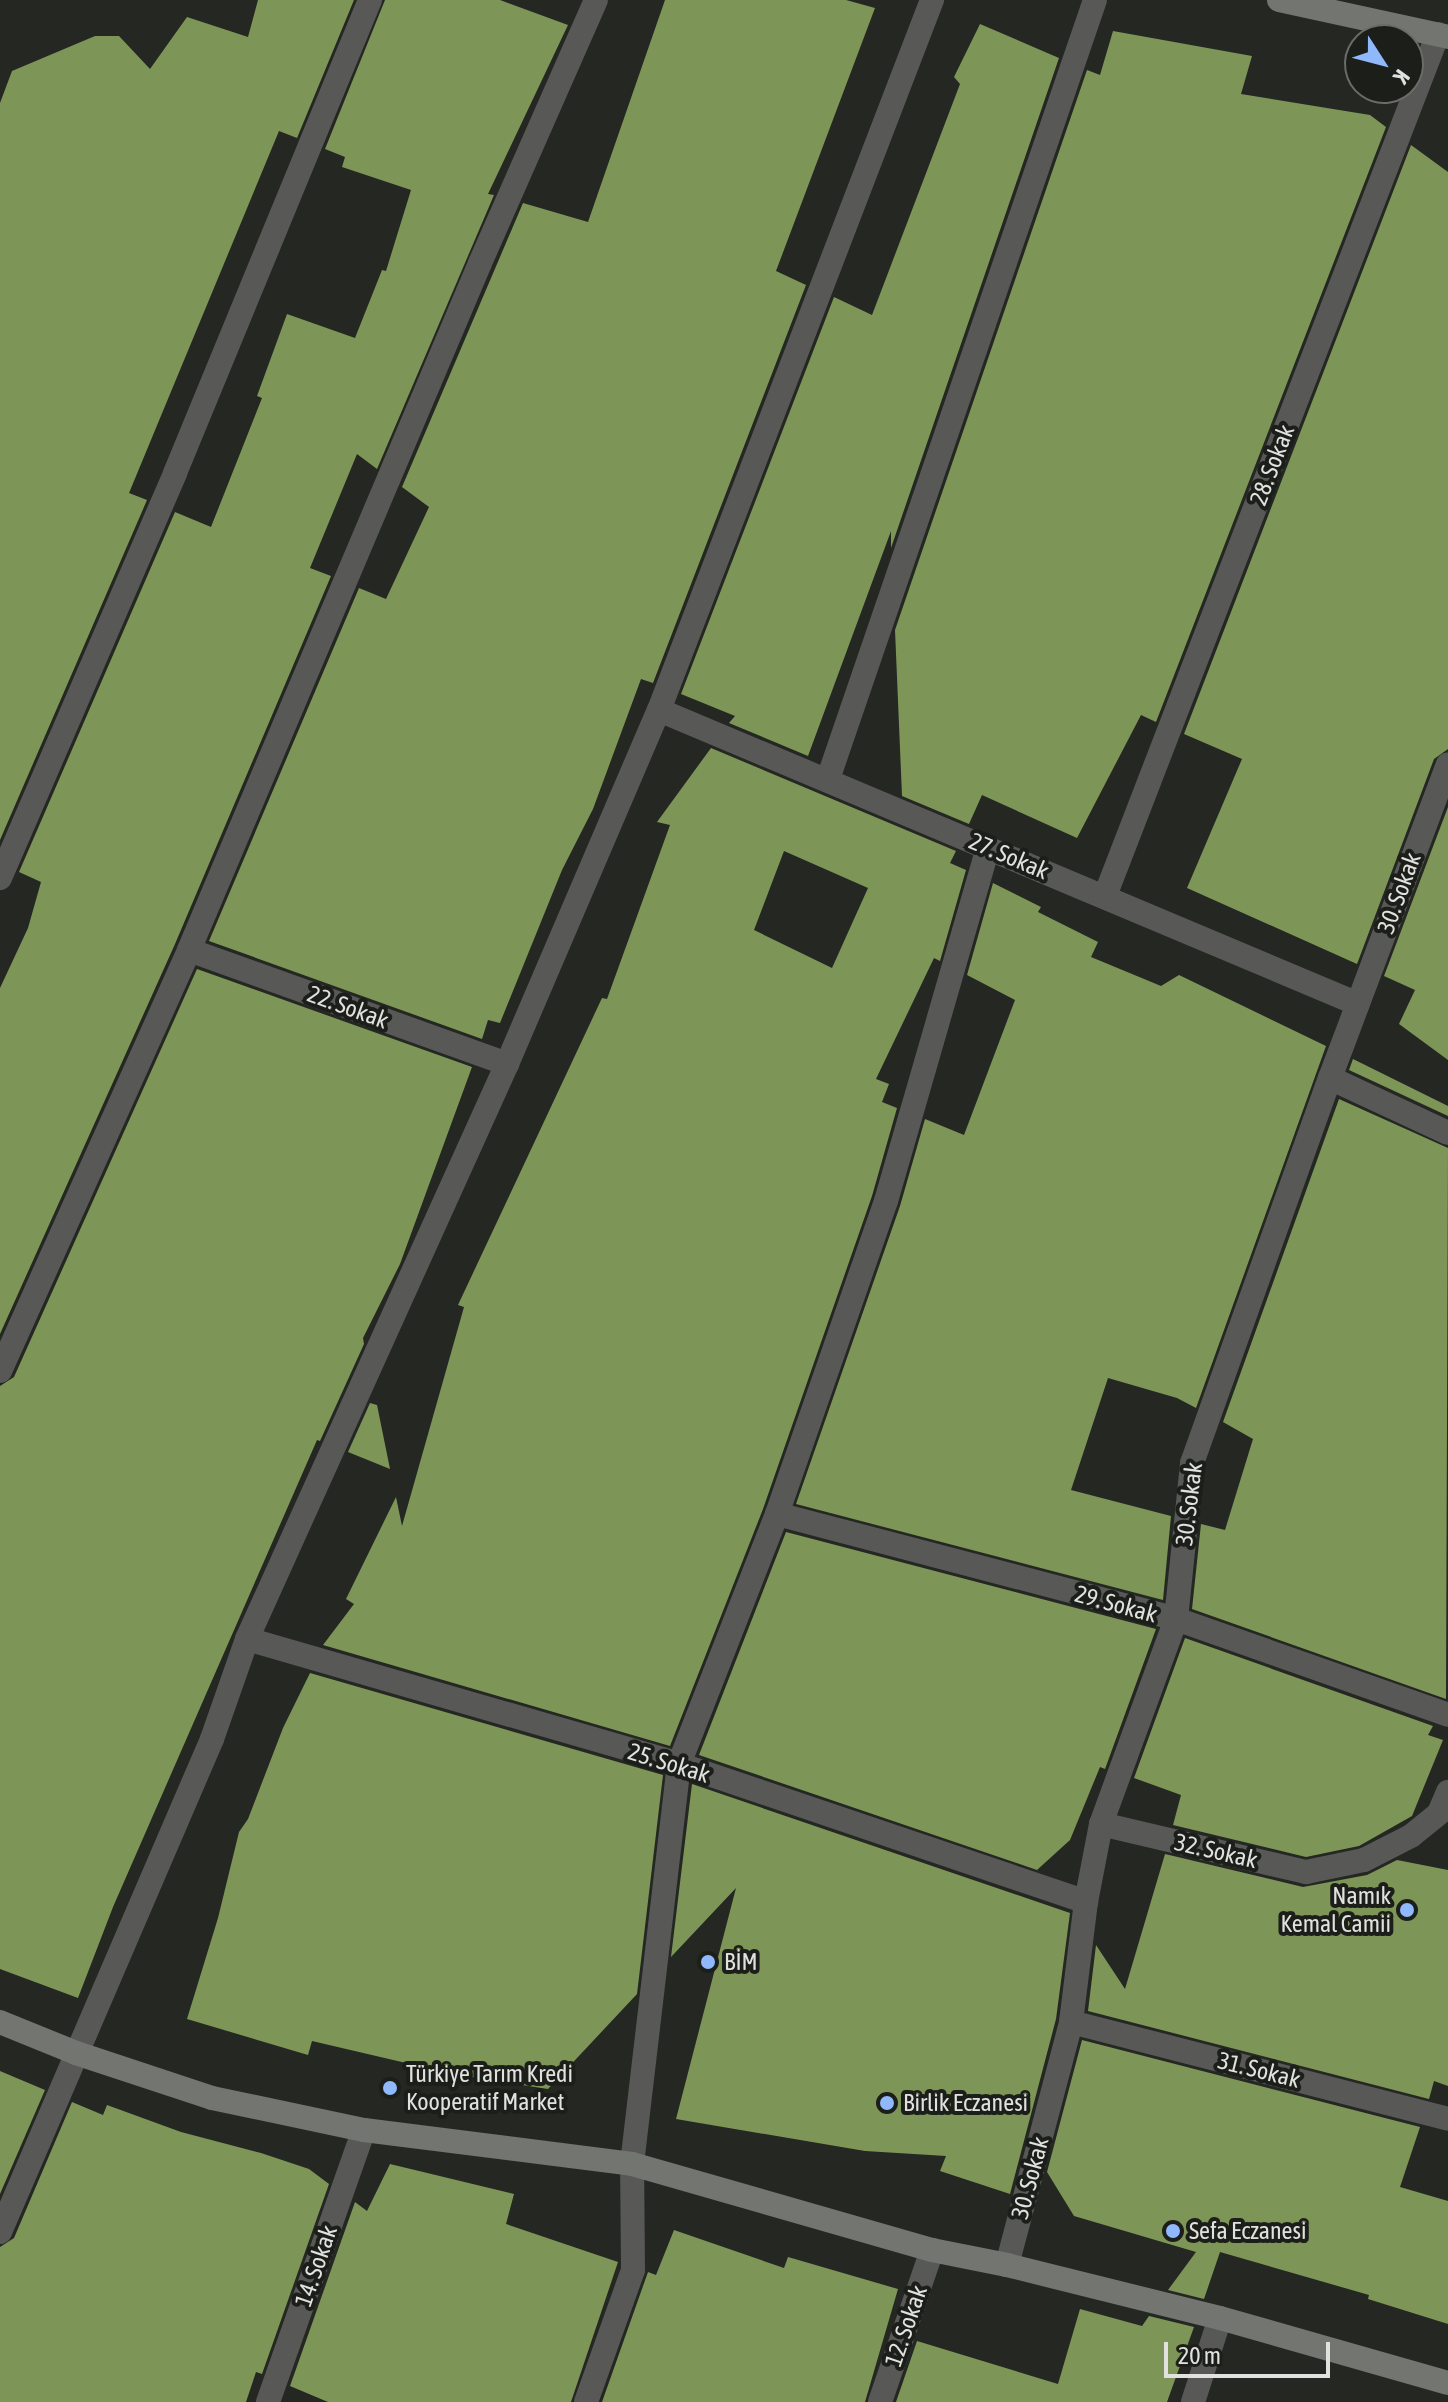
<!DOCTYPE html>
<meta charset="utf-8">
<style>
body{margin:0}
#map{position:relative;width:1448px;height:2402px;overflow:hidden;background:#252723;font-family:"Asap Condensed",sans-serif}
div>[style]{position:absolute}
.building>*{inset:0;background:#7d9657}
.street>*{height:24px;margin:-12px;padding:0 12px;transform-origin:12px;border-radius:12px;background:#585956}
.secondary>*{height:24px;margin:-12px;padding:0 12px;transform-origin:12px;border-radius:12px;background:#737571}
.dots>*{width:22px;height:22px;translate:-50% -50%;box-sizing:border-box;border:4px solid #1c1e19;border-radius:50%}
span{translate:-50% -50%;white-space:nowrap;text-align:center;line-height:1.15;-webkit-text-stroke:8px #1c1e19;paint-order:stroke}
.street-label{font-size:24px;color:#e1e2df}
.poi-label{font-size:24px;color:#e1e2df}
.right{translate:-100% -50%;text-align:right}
.left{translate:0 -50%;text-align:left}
.north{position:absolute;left:1344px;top:24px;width:80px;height:80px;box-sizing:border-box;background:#1c1e19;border:2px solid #6b6c68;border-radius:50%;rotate:126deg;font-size:22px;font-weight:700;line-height:32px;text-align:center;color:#e1e2df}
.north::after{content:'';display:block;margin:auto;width:28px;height:36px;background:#90b8fd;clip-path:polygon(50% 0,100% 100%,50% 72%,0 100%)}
.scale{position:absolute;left:1164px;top:2342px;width:166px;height:36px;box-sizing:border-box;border:4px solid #e1e2df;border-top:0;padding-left:10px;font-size:24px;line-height:28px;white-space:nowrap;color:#e1e2df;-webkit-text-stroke:6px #1c1e19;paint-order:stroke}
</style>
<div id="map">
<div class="building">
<i style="clip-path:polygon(258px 0,354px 0,297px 138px,279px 131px,129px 493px,147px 500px,0 840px,0 103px,12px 71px,95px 36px,119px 36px,150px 69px,187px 17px,248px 37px)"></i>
<i style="clip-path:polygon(385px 0,500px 0,568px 25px,488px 194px,494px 195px,377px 469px,357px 454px,310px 568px,331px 576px,175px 944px,0 1334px,0 988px,28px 928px,41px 882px,19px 872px,175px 512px,211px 527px,262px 398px,257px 396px,287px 314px,355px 338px,382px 270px,386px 271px,411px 190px,342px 167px,345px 157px,325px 149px)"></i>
<i style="clip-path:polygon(665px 0,846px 0,875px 8px,776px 271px,806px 285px,653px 683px,641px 679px,593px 809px,562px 870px,500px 1023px,488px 1020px,482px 1039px,209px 941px,359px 588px,386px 599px,429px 507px,402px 487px,523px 203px,588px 222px)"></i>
<i style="clip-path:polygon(980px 24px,1059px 58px,891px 548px,891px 531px,808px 756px,729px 723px,735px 716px,681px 694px,834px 297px,872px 315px,960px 84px,954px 77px)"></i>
<i style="clip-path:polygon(1113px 31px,1252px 56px,1241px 94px,1370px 115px,1386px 127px,1156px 722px,1141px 715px,1077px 838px,982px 795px,969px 824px,902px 796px,895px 630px,1087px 70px,1100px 75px)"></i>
<i style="clip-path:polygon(1411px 145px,1448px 172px,1448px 749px,1434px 759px,1357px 964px,1187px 888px,1242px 759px,1184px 734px)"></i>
<i style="clip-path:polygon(evenodd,711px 748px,956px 851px,950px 863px,966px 870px,940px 961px,934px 958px,876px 1079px,889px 1084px,882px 1102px,897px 1108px,872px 1196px,763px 1509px,670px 1746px,323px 1645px,354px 1604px,346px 1599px,396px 1497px,402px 1526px,464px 1307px,458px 1305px,602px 998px,607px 999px,670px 825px,657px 822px,711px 748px,784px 851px,868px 888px,832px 968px,754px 930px,784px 851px)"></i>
<i style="clip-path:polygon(1448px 807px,1448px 1060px,1399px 1024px,1415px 990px,1384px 976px)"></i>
<i style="clip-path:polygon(993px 883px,1041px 907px,1038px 912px,1098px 942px,1091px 957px,1161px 986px,1179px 975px,1326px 1046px,1196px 1408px,1177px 1398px,1108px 1378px,1071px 1490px,1171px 1516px,1163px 1600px,796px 1504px,900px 1206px,925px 1119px,964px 1135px,1015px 1000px,967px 975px)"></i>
<i style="clip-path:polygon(197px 969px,472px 1067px,400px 1264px,363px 1338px,364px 1344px,320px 1441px,317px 1440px,113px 1907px,78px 1998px,0 1969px,0 1386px,14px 1377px)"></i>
<i style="clip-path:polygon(1353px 1059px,1448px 1106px,1448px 1116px,1349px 1070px)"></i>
<i style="clip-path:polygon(1339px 1099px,1448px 1148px,1446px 1699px,1192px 1609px,1201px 1524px,1225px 1530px,1253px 1439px,1223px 1422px)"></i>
<i style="clip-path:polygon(370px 1403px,377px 1405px,390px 1469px,348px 1452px)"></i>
<i style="clip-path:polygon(786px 1532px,1156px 1629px,1105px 1769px,1100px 1767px,1070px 1840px,1037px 1870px,699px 1755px)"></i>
<i style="clip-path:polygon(1185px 1638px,1433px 1726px,1428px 1735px,1443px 1740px,1412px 1816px,1359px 1846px,1306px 1857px,1173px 1825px,1181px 1795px,1134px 1778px)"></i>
<i style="clip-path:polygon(310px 1673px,663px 1775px,637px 1994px,548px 2089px,453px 2074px,312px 2041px,308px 2055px,187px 2019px,218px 1918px,239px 1832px,248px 1819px,283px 1728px)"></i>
<i style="clip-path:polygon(692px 1784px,1070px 1913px,1056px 2019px,1010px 2194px,940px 2171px,946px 2156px,865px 2151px,676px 2119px,736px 1888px,671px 1957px)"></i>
<i style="clip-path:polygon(1165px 1854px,1303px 1887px,1367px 1875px,1397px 1860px,1448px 1870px,1448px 2086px,1434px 2081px,1429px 2099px,1088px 2011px,1096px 1945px,1125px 1989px)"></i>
<i style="clip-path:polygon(1082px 2040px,1420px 2127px,1400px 2187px,1448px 2201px,1448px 2324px,1368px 2299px,1369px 2295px,1220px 2252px,1204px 2299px,1168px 2290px,1196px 2252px,1074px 2216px,1047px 2172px)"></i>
<i style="clip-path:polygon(0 2071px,45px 2090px,0 2194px)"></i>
<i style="clip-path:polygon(72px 2102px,103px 2115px,107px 2105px,181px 2132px,261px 2153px,309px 2169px,329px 2184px,262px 2374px,256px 2372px,246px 2402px,0 2402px,0 2247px,14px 2238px)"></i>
<i style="clip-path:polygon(390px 2164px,514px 2194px,506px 2224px,618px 2262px,571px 2402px,328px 2402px,290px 2386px,355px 2202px,367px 2211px)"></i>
<i style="clip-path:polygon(674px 2230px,784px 2268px,788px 2257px,898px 2289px,865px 2402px,602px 2402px,648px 2272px,656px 2275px)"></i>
<i style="clip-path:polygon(1080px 2309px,1142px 2326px,1149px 2316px,1194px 2327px,1167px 2402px,896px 2402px,917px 2341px,1058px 2384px)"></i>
</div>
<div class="street">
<i style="left:659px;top:710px;width:758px;rotate:22.81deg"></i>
<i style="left:828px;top:779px;width:823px;rotate:-71.08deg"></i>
<i style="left:0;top:878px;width:441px;rotate:-66.6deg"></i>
<i style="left:175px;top:473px;width:512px;rotate:-67.6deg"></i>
<i style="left:1105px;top:896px;width:924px;rotate:-68.88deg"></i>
<i style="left:189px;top:950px;width:338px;rotate:19.7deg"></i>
<i style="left:1330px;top:1078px;width:130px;rotate:25deg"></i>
<i style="left:0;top:1371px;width:461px;rotate:-65.8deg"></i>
<i style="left:189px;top:950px;width:746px;rotate:-67.04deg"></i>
<i style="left:480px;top:263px;width:287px;rotate:-66.2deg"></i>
<i style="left:777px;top:1514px;width:413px;rotate:14.7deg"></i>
<i style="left:1176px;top:1619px;width:288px;rotate:19.4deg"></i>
<i style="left:247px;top:1639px;width:450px;rotate:16.1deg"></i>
<i style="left:679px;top:1764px;width:430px;rotate:18.7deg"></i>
<i style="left:1101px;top:1824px;width:211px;rotate:13.2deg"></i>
<i style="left:1306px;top:1872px;width:59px;rotate:-11.7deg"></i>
<i style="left:1364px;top:1860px;width:53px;rotate:-27.1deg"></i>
<i style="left:1411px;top:1836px;width:36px;rotate:-39deg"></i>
<i style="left:1439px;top:1813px;width:23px;rotate:-67deg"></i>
<i style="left:1071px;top:2022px;width:389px;rotate:14.4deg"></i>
<i style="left:0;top:2232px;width:537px;rotate:-66.73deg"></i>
<i style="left:212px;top:1739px;width:106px;rotate:-70.7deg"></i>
<i style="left:247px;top:1639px;width:631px;rotate:-65.67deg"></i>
<i style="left:507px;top:1064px;width:385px;rotate:-66.8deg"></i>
<i style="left:659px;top:710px;width:761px;rotate:-68.97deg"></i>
<i style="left:1007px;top:2265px;width:251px;rotate:-75.2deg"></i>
<i style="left:1071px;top:2022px;width:121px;rotate:-82.9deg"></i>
<i style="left:1086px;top:1902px;width:79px;rotate:-79.1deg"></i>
<i style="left:1101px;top:1824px;width:218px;rotate:-69.9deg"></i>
<i style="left:1176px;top:1619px;width:157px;rotate:-84.1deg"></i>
<i style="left:1192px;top:1463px;width:409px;rotate:-70.3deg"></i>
<i style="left:1330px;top:1078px;width:335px;rotate:-69.4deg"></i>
<i style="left:268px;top:2402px;width:288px;rotate:-70.6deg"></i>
<i style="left:586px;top:2402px;width:140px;rotate:-70.4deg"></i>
<i style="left:633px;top:2270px;width:106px;rotate:-90.5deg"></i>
<i style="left:632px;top:2164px;width:403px;rotate:-83.3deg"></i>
<i style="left:679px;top:1764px;width:269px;rotate:-68.6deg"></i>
<i style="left:777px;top:1514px;width:331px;rotate:-70.8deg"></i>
<i style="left:886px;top:1201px;width:368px;rotate:-73.9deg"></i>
<i style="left:880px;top:2402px;width:161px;rotate:-71.1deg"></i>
<i style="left:1193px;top:2402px;width:88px;rotate:-72.2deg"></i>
</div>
<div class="secondary">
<i style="left:1279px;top:0;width:173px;rotate:12.3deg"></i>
<i style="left:0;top:2022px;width:82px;rotate:22.2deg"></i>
<i style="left:76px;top:2053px;width:143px;rotate:18.3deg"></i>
<i style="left:212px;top:2098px;width:155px;rotate:11.9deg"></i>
<i style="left:364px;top:2130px;width:270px;rotate:7.2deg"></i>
<i style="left:632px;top:2164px;width:312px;rotate:16deg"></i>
<i style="left:932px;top:2250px;width:76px;rotate:11.3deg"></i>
<i style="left:1007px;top:2265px;width:219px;rotate:14deg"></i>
<i style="left:1220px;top:2318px;width:237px;rotate:15.9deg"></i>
</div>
<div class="dots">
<i style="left:1407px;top:1910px;background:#90b8fd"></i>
<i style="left:708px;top:1962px;background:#90b8fd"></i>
<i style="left:390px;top:2088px;background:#90b8fd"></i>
<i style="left:887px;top:2103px;background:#90b8fd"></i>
<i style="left:1173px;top:2231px;background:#90b8fd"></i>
</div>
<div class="street-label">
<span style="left:1272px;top:465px;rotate:-69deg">28. Sokak</span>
<span style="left:1009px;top:856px;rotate:23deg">27. Sokak</span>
<span style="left:1399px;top:893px;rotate:-70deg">30. Sokak</span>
<span style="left:348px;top:1007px;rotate:20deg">22. Sokak</span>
<span style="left:1189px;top:1504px;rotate:-83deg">30. Sokak</span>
<span style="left:1116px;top:1604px;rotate:15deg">29. Sokak</span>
<span style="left:669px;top:1763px;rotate:17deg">25. Sokak</span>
<span style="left:1216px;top:1851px;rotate:13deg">32. Sokak</span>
<span style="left:1259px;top:2070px;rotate:14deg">31. Sokak</span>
<span style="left:1030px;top:2178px;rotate:-75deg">30. Sokak</span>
<span style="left:316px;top:2266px;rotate:-71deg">14. Sokak</span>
<span style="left:906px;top:2326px;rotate:-71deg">12. Sokak</span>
</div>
<div class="poi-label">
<span class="right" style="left:1391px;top:1910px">Namık<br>Kemal Camii</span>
<span class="left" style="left:724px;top:1962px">BİM</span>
<span class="left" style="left:406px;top:2088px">Türkiye Tarım Kredi<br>Kooperatif Market</span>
<span class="left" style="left:903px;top:2103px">Birlik Eczanesi</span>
<span class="left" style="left:1189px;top:2231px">Sefa Eczanesi</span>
</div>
<div class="north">K</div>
<div class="scale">20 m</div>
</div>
